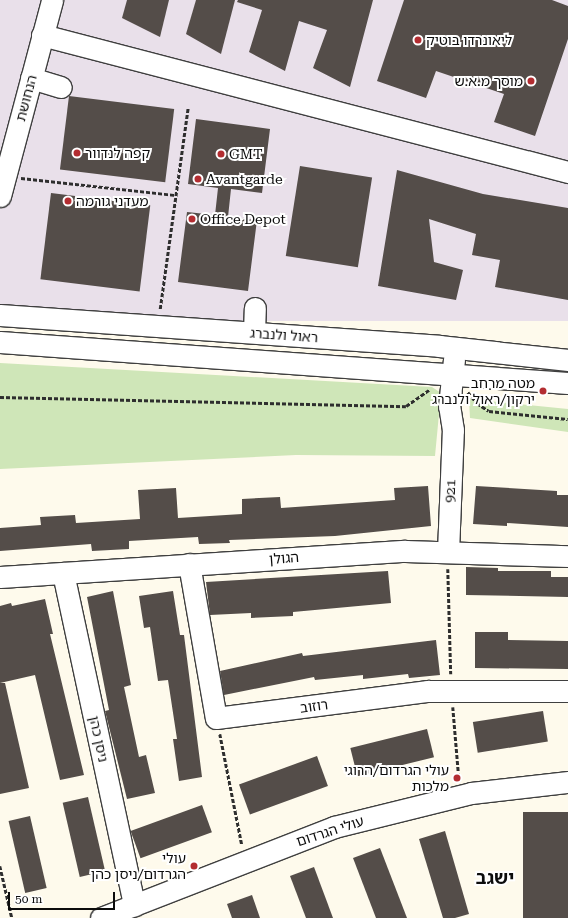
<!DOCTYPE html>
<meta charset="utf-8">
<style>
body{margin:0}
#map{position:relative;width:568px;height:918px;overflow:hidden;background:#fefaec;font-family:"Roboto Serif","Noto Sans Hebrew",serif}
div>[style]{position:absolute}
.industrial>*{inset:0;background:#e9e0ea;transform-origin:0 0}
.green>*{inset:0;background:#cfe6b8}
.building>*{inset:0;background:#544d49;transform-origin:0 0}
.path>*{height:2.5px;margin-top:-1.25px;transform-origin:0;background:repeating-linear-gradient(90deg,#2e2e2e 0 4px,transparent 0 6px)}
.roads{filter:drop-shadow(1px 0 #3f3f3f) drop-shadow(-1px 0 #3f3f3f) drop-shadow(0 1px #3f3f3f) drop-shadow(0 -1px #3f3f3f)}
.minor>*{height:21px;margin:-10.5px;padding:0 10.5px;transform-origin:10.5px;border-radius:10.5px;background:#fff}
.dots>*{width:11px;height:11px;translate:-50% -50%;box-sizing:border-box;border:2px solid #fff;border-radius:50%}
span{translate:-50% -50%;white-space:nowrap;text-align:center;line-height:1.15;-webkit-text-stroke:4px #fff;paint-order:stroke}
.poi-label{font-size:14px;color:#0c0c0c}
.left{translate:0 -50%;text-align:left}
.right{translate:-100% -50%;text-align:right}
.street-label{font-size:14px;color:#0c0c0c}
.district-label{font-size:18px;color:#0c0c0c;font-weight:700}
.scale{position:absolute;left:8px;top:892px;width:107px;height:18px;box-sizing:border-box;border:2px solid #0c0c0c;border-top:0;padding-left:5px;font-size:12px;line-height:14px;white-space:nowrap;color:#0c0c0c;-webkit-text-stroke:3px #fff;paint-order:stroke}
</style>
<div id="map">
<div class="industrial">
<i style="left:0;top:0;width:568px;height:321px"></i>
</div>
<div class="green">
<i style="clip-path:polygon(0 363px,432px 387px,441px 393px,435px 456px,296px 455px,0 469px)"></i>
<i style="clip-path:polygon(469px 399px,568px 409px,568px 432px,470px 418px)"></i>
</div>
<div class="building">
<i style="clip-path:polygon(127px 0,169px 0,160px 37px,122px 18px)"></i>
<i style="clip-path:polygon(196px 0,235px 0,221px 54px,186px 34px)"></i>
<i style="clip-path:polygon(238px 0,373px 0,350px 87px,313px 68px,327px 30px,299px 21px,285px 71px,249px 52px,262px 10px,237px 2px)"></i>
<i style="clip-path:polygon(404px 0,552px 0,568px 6px,568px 39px,535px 136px,494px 122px,504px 94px,436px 71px,426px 98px,377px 81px)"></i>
<i style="left:69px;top:96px;width:106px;height:74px;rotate:7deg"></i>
<i style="clip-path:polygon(196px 119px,270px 129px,262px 193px,231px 189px,228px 217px,257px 220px,248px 291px,178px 282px,187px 212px,215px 215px,218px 188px,188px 184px)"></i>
<i style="left:300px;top:166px;width:73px;height:91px;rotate:9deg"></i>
<i style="clip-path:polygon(397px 170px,483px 194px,568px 208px,568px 300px,495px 287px,500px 260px,472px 255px,476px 234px,429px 219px,434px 262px,463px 270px,456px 300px,378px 286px)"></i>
<i style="left:51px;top:193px;width:100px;height:87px;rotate:7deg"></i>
<i style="clip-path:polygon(428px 486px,431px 526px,335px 536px,229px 540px,230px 543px,199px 544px,198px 537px,129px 541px,129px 549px,92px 551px,91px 544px,0 551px,0 528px,41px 525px,40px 517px,75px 515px,76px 523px,140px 519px,138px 490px,176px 488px,178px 518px,242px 514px,242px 499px,280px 497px,281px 508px,395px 500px,394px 488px)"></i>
<i style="clip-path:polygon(476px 486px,557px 491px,557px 495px,568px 495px,568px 527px,507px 523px,507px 526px,473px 524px)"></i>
<i style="clip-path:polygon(466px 567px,498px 568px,498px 571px,551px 571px,551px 577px,568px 577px,568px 597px,466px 595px)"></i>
<i style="clip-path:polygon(388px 571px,391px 603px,293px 612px,293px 616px,251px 618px,251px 613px,210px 615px,206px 582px)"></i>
<i style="clip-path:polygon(113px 591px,131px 685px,124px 687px,139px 757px,146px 755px,155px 793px,127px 799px,105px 711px,109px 710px,87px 597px)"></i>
<i style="clip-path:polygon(173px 591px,180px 635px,184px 635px,202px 777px,179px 781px,173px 739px,177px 739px,168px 680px,158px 681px,150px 627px,144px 628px,139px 596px)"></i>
<i style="clip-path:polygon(45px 599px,53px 634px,50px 634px,84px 775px,60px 780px,35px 675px,0 683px,0 606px,11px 603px,12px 606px)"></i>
<i style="clip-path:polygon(475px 632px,508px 632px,508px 640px,568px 641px,568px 669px,475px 668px)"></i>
<i style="clip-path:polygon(436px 640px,440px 675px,409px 678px,408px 674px,363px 679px,363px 675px,315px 680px,314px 677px,224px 695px,220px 671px,302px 653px,303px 656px)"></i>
<i style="clip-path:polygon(0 683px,5px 683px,29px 788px,0 794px)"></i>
<i style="left:543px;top:711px;width:31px;height:71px;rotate:81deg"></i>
<i style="left:427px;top:729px;width:29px;height:79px;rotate:76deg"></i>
<i style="left:317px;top:756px;width:32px;height:83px;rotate:70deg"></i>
<i style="left:88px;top:797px;width:76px;height:26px;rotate:77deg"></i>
<i style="left:202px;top:805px;width:29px;height:76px;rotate:70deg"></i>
<i style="left:568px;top:812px;width:106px;height:45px;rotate:90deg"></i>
<i style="left:30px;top:816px;width:74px;height:22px;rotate:77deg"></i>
<i style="clip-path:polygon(445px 831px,469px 914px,455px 918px,443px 918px,419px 839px)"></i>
<i style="clip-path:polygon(380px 848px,407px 918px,376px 918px,353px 858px)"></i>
<i style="clip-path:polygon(314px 867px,333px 918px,306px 918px,290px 876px)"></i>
<i style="clip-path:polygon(252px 895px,260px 918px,232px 918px,227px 904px)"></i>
</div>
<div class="path">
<i style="left:21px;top:178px;width:156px;rotate:6.3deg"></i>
<i style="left:160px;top:309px;width:204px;rotate:-82.1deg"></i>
<i style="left:468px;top:392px;width:14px;rotate:51deg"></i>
<i style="left:477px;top:403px;width:14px;rotate:34deg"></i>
<i style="left:489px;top:411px;width:79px;rotate:5.8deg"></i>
<i style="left:0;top:397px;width:406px;rotate:1.3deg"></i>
<i style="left:406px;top:406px;width:28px;rotate:-35deg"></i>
<i style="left:448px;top:569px;width:105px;rotate:88.4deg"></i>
<i style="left:453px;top:707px;width:72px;rotate:85.2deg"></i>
<i style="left:220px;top:734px;width:113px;rotate:78.8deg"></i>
<i style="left:0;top:866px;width:53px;rotate:77deg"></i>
</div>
<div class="roads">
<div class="minor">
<i style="left:42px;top:35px;width:544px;rotate:14.6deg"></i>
<i style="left:31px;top:78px;width:31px;rotate:17deg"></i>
<i style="left:0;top:196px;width:203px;rotate:-75.1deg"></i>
<i style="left:0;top:315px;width:440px;rotate:4deg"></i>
<i style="left:439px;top:346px;width:130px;rotate:6.2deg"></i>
<i style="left:254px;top:332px;width:24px;rotate:-88deg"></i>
<i style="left:0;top:342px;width:569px;rotate:4.13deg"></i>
<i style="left:448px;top:552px;width:122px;rotate:-87.7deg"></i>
<i style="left:453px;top:430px;width:24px;rotate:-99deg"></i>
<i style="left:449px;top:406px;width:47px;rotate:-83.9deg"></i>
<i style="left:189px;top:564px;width:156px;rotate:80.1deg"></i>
<i style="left:216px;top:718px;width:214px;rotate:-7.3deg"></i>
<i style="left:428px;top:691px;width:140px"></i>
<i style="left:63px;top:573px;width:340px;rotate:77.9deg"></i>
<i style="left:0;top:577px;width:406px;rotate:-3.7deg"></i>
<i style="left:405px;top:551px;width:163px;rotate:1.8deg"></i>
<i style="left:101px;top:918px;width:250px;rotate:-21.3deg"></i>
<i style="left:334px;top:827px;width:141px;rotate:-13.9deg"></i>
<i style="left:471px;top:793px;width:98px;rotate:-6.5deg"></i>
</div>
</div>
<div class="dots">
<i style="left:418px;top:40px;background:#b32d31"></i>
<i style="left:531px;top:81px;background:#b32d31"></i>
<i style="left:77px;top:153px;background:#b32d31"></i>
<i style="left:221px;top:154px;background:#b32d31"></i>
<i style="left:198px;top:179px;background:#b32d31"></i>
<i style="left:68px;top:201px;background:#b32d31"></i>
<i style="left:192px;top:219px;background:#b32d31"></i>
<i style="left:543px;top:391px;background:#b32d31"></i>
<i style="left:457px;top:778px;background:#b32d31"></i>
<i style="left:194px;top:866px;background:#b32d31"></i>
</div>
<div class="poi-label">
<span class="left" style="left:426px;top:40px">ליאונרדו בוטיק</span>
<span class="right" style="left:523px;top:81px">מוסך מ.א.ש</span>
<span class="left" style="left:85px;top:153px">קפה לנדוור</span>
<span class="left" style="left:229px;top:154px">GMT</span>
<span class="left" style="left:206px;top:179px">Avantgarde</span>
<span class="left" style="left:76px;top:201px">מעדני גורמה</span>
<span class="left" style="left:200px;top:219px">Office Depot</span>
<span class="right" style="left:535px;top:391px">מטה מרחב<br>ירקון/ראול ולנברג</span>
<span class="right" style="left:449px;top:778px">עולי הגרדום/הרוגי<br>מלכות</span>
<span class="right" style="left:186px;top:866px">עולי<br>הגרדום/ניסן כהן</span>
</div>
<div class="street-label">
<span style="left:26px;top:98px;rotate:-75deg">הנחושת</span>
<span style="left:284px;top:335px;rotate:4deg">ראול ולנברג</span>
<span style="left:450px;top:491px;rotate:-88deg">921</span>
<span style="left:284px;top:558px;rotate:-4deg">הגולן</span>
<span style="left:314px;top:706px;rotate:-7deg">רוזוב</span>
<span style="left:99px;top:739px;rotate:78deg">ניסן כהן</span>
<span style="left:330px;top:831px;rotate:-18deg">עולי הגרדום</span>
</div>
<div class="district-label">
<span style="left:495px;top:878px">ישגב</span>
</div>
<div class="scale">50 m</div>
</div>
